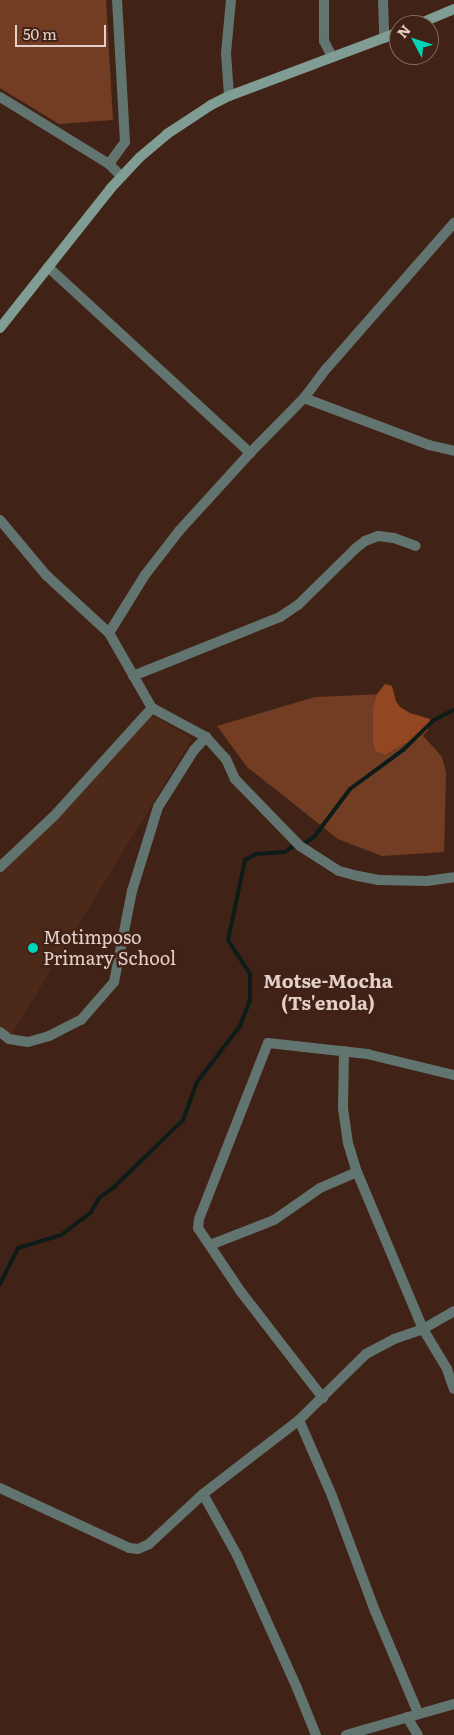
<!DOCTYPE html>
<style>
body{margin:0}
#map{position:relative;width:454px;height:1735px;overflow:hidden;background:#402316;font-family:Literata,serif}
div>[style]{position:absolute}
.built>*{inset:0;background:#4c2919}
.green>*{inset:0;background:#733d24}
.forest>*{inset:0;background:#924622}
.stream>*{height:4px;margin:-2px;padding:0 2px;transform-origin:2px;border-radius:2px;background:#0d1c19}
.street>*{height:10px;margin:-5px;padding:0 5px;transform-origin:5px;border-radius:5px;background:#62746f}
.secondary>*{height:10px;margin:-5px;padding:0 5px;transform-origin:5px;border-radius:5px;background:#809d95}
.dots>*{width:14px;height:14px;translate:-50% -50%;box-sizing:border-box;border:2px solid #402316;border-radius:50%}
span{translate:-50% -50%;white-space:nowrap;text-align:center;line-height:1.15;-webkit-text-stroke:5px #402316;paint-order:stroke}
.poi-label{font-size:18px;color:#e4d0c8}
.left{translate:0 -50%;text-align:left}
.neighbourhood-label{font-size:19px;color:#e4d0c8;font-weight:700}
.north{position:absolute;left:389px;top:15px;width:50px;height:50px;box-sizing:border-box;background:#402316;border:1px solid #82685d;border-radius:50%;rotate:310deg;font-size:14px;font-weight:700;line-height:20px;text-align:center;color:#e4d0c8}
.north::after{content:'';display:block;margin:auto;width:18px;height:22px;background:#02d5b6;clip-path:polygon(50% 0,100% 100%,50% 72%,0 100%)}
.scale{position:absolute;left:15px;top:25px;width:91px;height:22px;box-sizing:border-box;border:2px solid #e4d0c8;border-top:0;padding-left:6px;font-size:15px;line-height:18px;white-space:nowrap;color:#e4d0c8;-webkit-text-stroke:4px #402316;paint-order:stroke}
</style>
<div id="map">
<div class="built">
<i style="clip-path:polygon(152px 715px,192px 739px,12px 1034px,0 1026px,0 871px)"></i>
</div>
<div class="green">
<i style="clip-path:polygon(0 0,106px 0,113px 120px,59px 124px,0 88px)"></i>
<i style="clip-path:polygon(386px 694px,442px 757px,446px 773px,444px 852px,382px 856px,338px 839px,247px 767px,217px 726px,315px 697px)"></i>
</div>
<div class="forest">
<i style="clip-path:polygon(385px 684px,392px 686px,396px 701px,400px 707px,410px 713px,430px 719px,428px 730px,419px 739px,403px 744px,385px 755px,376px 751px,373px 743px,373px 709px,377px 694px)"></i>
</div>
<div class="stream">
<i style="left:0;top:1284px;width:40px;rotate:-63.4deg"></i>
<i style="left:18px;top:1248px;width:45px;rotate:-16.8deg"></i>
<i style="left:61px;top:1235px;width:38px;rotate:-37deg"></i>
<i style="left:91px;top:1212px;width:16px;rotate:-60deg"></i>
<i style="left:99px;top:1198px;width:19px;rotate:-36deg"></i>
<i style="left:114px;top:1187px;width:96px;rotate:-44.2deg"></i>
<i style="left:183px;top:1120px;width:40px;rotate:-69.8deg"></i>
<i style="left:197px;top:1082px;width:71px;rotate:-52.5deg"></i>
<i style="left:240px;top:1026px;width:28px;rotate:-69deg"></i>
<i style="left:250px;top:1000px;width:26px;rotate:-90deg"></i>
<i style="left:250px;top:974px;width:40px;rotate:-122.9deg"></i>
<i style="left:228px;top:940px;width:82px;rotate:-78deg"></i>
<i style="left:245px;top:860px;width:13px;rotate:-29deg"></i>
<i style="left:256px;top:854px;width:29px;rotate:-4deg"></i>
<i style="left:285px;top:852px;width:9px;rotate:-36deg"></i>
<i style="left:292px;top:847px;width:8px;rotate:-7deg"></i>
<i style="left:300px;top:846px;width:17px;rotate:-33deg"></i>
<i style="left:314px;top:837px;width:60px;rotate:-53.1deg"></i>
<i style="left:350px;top:789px;width:66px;rotate:-36.3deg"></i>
<i style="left:403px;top:750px;width:43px;rotate:-44.1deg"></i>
<i style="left:434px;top:720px;width:22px;rotate:-27deg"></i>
</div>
<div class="street">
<i style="left:324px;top:0;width:41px;rotate:90deg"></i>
<i style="left:324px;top:41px;width:18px;rotate:63deg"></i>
<i style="left:383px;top:0;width:38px;rotate:88deg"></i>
<i style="left:229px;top:96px;width:43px;rotate:-94deg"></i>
<i style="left:226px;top:53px;width:53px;rotate:-84.6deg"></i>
<i style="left:0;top:97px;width:128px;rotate:31.6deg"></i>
<i style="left:109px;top:164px;width:17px;rotate:45deg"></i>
<i style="left:109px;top:164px;width:27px;rotate:-54deg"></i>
<i style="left:125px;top:142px;width:142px;rotate:-93.2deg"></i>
<i style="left:48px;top:267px;width:275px;rotate:42.6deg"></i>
<i style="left:304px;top:398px;width:134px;rotate:20.6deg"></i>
<i style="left:429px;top:445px;width:26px;rotate:13deg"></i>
<i style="left:0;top:520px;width:72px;rotate:50.1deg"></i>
<i style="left:46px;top:575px;width:86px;rotate:42.6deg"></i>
<i style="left:109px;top:633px;width:86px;rotate:60.2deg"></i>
<i style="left:152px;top:708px;width:61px;rotate:28.2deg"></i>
<i style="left:206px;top:737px;width:30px;rotate:48deg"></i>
<i style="left:226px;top:759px;width:22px;rotate:66deg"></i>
<i style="left:235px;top:779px;width:93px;rotate:45.9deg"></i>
<i style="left:300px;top:846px;width:46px;rotate:32.7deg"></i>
<i style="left:339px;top:871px;width:20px;rotate:15deg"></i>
<i style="left:358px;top:876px;width:21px;rotate:11deg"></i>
<i style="left:379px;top:880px;width:48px;rotate:1.2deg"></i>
<i style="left:427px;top:881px;width:27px;rotate:-8deg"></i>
<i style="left:109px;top:633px;width:68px;rotate:-58.2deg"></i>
<i style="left:145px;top:575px;width:56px;rotate:-52.3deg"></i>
<i style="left:179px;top:531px;width:105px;rotate:-47.7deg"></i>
<i style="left:250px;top:453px;width:77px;rotate:-45.5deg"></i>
<i style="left:304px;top:398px;width:38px;rotate:-53deg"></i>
<i style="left:327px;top:368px;width:193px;rotate:-48.8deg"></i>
<i style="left:133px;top:676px;width:158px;rotate:-21.9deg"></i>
<i style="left:280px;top:617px;width:22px;rotate:-34deg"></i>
<i style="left:298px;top:605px;width:81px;rotate:-44.5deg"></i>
<i style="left:356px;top:548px;width:11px;rotate:-38deg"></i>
<i style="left:365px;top:541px;width:14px;rotate:-21deg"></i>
<i style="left:378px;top:536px;width:16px;rotate:7deg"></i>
<i style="left:394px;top:538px;width:23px;rotate:20deg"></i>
<i style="left:0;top:867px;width:74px;rotate:-43.4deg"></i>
<i style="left:54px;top:816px;width:146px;rotate:-47.8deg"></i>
<i style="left:0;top:1032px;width:11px;rotate:38deg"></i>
<i style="left:9px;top:1039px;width:19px;rotate:9deg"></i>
<i style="left:28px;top:1042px;width:22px;rotate:-16deg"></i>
<i style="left:49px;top:1036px;width:36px;rotate:-27deg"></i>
<i style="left:81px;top:1020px;width:50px;rotate:-49deg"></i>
<i style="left:114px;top:982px;width:93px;rotate:-78.8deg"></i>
<i style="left:132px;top:891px;width:88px;rotate:-72.8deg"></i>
<i style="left:158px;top:807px;width:67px;rotate:-57.7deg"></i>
<i style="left:194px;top:750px;width:18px;rotate:-47deg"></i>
<i style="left:344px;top:1051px;width:57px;rotate:91deg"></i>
<i style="left:343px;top:1108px;width:35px;rotate:82deg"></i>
<i style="left:348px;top:1143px;width:30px;rotate:73deg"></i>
<i style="left:357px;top:1172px;width:170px;rotate:67.2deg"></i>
<i style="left:423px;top:1329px;width:47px;rotate:59deg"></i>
<i style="left:447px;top:1369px;width:21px;rotate:71deg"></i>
<i style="left:210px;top:1245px;width:69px;rotate:-21.3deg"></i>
<i style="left:274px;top:1220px;width:56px;rotate:-34.8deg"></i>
<i style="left:320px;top:1188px;width:40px;rotate:-23.4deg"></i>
<i style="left:323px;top:1398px;width:134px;rotate:-127.7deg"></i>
<i style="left:241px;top:1292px;width:77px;rotate:-123.9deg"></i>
<i style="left:198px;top:1228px;width:9px;rotate:-84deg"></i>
<i style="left:199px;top:1219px;width:189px;rotate:-68.6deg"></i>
<i style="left:268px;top:1043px;width:100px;rotate:6.3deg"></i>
<i style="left:367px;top:1054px;width:89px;rotate:13.6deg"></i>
<i style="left:299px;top:1420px;width:83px;rotate:66.5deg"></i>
<i style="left:332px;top:1496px;width:123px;rotate:69.5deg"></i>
<i style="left:375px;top:1611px;width:111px;rotate:67.1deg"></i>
<i style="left:0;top:1488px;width:142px;rotate:24.9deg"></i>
<i style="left:129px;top:1548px;width:9px;rotate:6deg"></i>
<i style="left:138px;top:1549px;width:12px;rotate:-24deg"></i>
<i style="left:149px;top:1544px;width:74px;rotate:-42.8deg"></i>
<i style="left:203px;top:1494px;width:121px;rotate:-37.6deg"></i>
<i style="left:299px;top:1420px;width:94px;rotate:-44.6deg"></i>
<i style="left:366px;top:1354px;width:32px;rotate:-28deg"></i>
<i style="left:394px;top:1339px;width:31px;rotate:-19deg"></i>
<i style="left:423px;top:1329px;width:36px;rotate:-30deg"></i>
<i style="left:203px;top:1494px;width:70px;rotate:60.9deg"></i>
<i style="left:237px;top:1555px;width:146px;rotate:65.7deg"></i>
<i style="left:297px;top:1688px;width:51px;rotate:68deg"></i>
<i style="left:407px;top:1717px;width:21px;rotate:59deg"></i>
<i style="left:346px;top:1735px;width:112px;rotate:-16deg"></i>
</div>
<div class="secondary">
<i style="left:416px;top:25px;width:41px;rotate:-22.8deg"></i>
<i style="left:0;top:328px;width:177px;rotate:-51.6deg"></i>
<i style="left:110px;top:189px;width:44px;rotate:-46.8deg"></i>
<i style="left:140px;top:157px;width:35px;rotate:-40deg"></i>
<i style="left:167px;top:134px;width:53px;rotate:-33.4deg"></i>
<i style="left:211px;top:105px;width:20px;rotate:-27deg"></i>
<i style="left:229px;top:96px;width:182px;rotate:-20.6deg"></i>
</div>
<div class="dots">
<i style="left:33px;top:948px;background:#02d5b6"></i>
</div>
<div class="poi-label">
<span class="left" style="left:43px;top:948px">Motimposo<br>Primary School</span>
</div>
<div class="neighbourhood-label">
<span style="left:328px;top:992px">Motse-Mocha<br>(Ts'enola)</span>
</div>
<div class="north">N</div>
<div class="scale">50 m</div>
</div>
